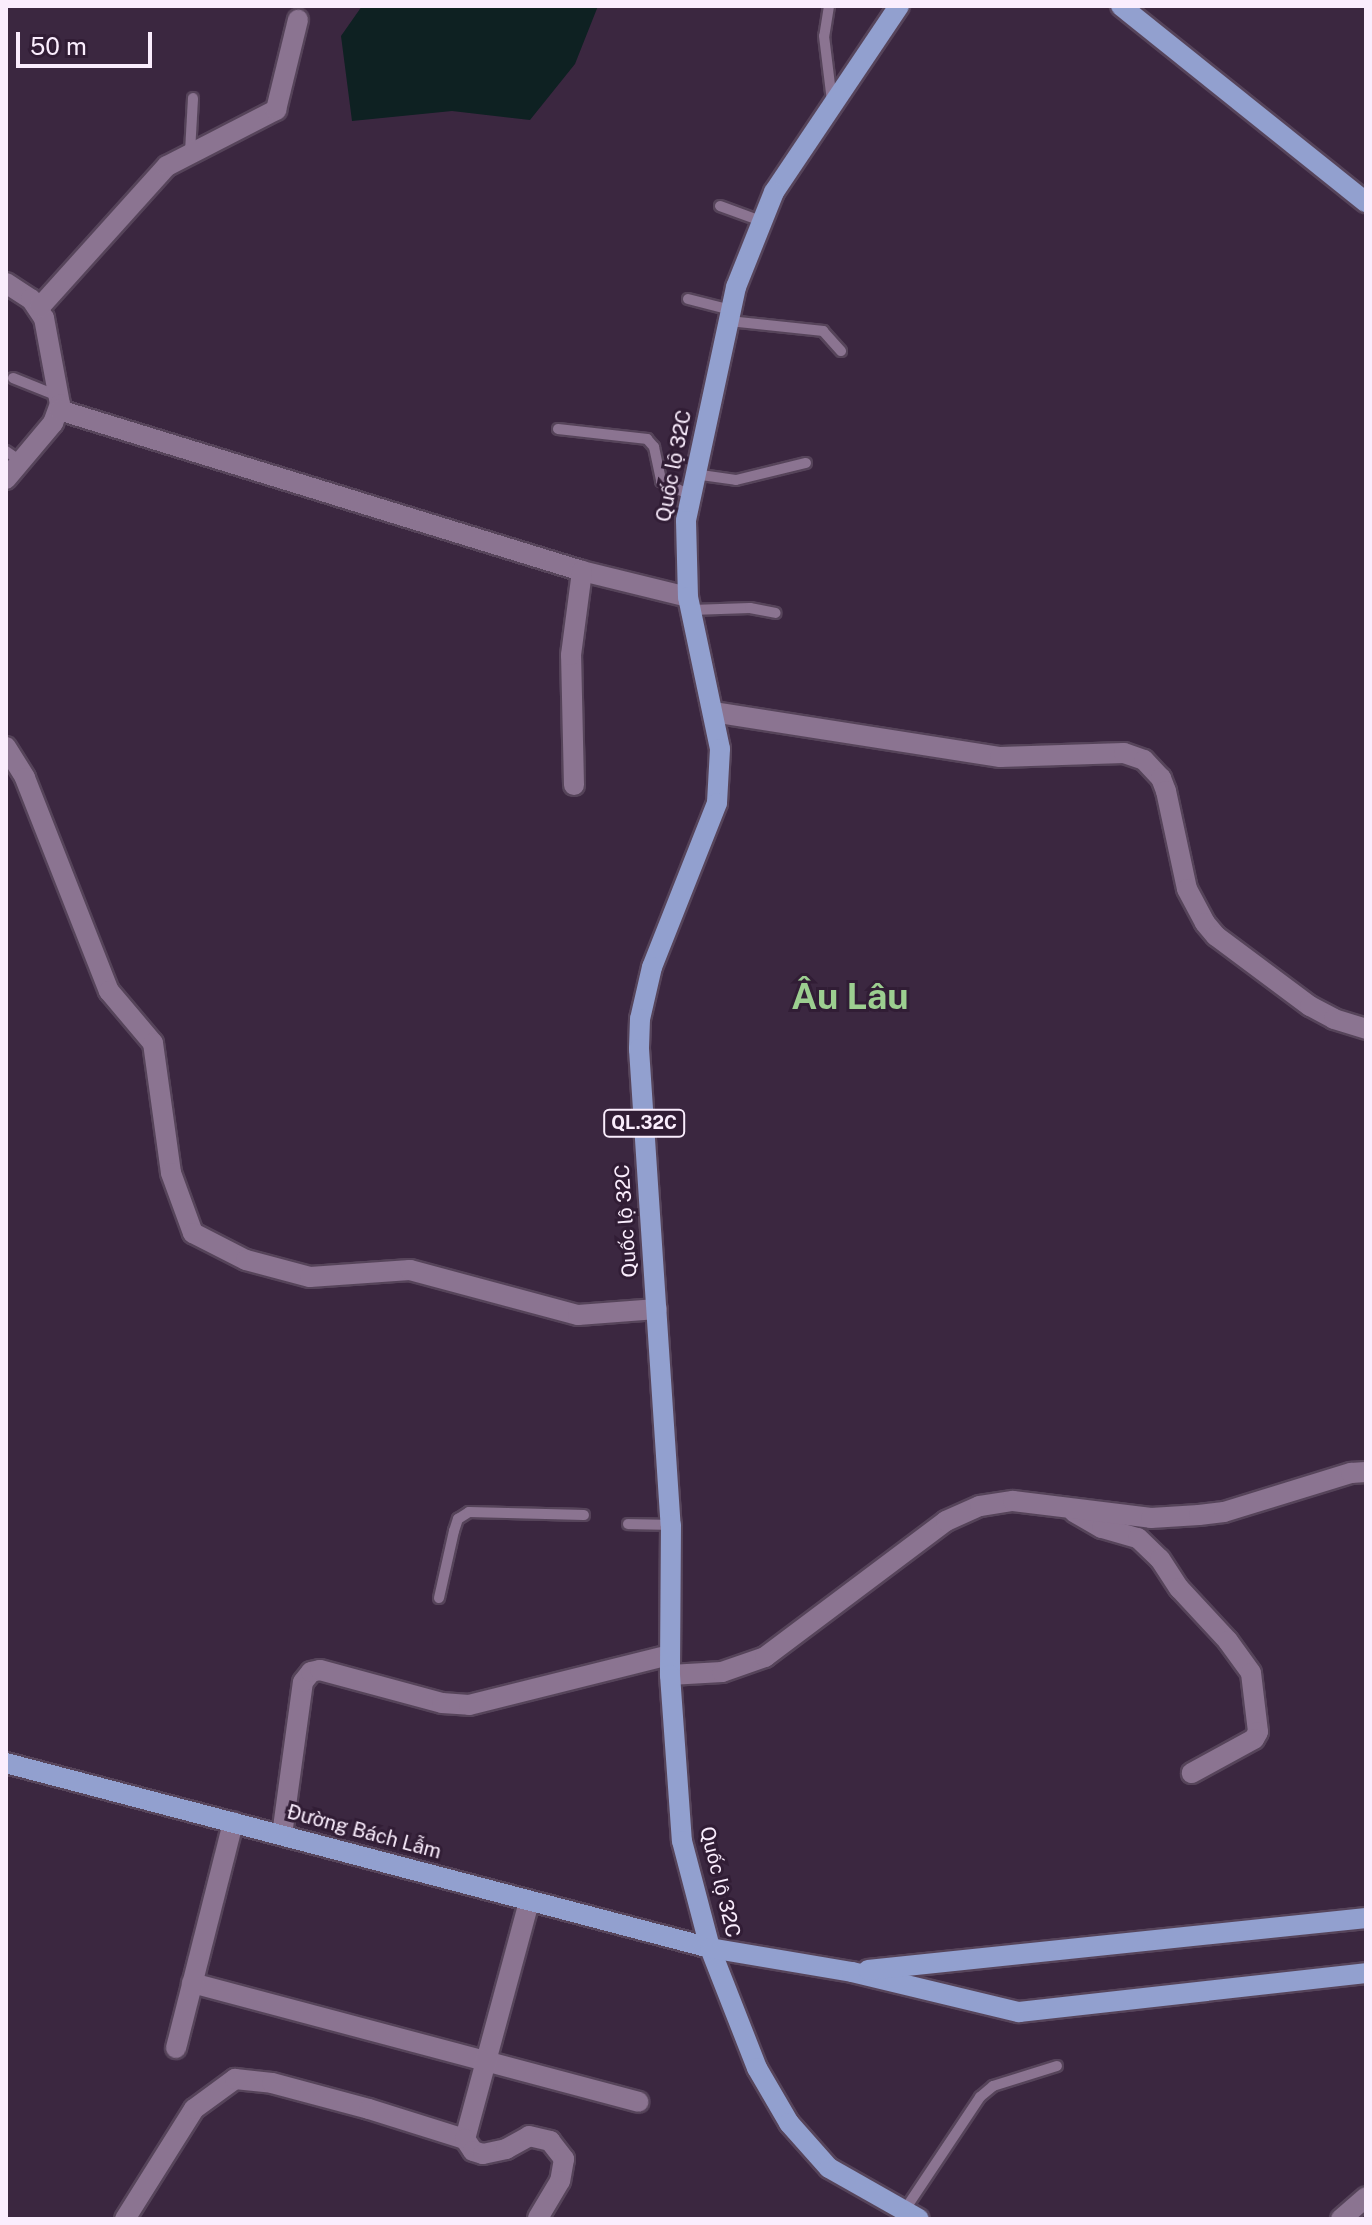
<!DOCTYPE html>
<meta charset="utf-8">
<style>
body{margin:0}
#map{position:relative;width:1372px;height:2225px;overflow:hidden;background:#3b2740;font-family:"Public Sans",sans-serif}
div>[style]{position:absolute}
.water>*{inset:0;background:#0e2122}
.roads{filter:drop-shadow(2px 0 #56445a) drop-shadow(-2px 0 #56445a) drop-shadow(0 2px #56445a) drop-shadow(0 -2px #56445a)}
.service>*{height:10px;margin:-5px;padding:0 5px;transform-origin:5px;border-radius:5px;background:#8b7491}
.minor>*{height:20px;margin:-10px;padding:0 10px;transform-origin:10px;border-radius:10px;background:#8b7491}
.primary>*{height:20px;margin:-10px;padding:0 10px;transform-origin:10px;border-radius:10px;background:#92a0cf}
span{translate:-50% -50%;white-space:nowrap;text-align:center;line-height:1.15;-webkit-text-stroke:6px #311d35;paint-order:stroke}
.shield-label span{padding:2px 6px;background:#311d35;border:2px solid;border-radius:6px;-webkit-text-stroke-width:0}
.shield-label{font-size:18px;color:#faedfd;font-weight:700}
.street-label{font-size:20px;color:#faedfd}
.town-label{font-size:36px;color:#9cce90;font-weight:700}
.frame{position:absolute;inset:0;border:8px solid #faedfd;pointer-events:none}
.scale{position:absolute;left:16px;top:32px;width:136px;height:36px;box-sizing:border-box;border:4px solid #faedfd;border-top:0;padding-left:10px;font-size:24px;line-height:28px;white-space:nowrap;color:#faedfd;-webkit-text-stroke:6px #311d35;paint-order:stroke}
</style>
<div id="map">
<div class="water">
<i style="clip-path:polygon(362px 6px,598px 6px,575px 64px,530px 120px,452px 111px,352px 121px,341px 36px)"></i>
</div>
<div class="roads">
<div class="service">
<i style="left:829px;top:6px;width:30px;rotate:99deg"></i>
<i style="left:824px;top:36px;width:65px;rotate:83deg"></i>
<i style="left:190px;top:152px;width:54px;rotate:-86.8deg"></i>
<i style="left:720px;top:206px;width:44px;rotate:20.1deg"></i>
<i style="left:688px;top:299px;width:44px;rotate:14.3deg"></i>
<i style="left:729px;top:321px;width:95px;rotate:6.1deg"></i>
<i style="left:823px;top:331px;width:27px;rotate:48deg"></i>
<i style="left:13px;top:378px;width:48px;rotate:21.8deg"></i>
<i style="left:558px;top:429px;width:90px;rotate:6.4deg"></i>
<i style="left:647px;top:439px;width:11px;rotate:49deg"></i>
<i style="left:654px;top:447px;width:35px;rotate:78deg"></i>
<i style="left:661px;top:481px;width:32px;rotate:26deg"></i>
<i style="left:6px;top:451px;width:16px;rotate:35deg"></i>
<i style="left:694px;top:474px;width:42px;rotate:8.1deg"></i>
<i style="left:736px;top:480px;width:72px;rotate:-13.7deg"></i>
<i style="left:691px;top:610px;width:59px;rotate:-1.9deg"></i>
<i style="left:750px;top:608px;width:26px;rotate:11deg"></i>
<i style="left:628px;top:1524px;width:43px;rotate:1.3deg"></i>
<i style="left:439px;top:1598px;width:69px;rotate:-77.4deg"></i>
<i style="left:454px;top:1531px;width:13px;rotate:-72deg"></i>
<i style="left:458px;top:1519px;width:13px;rotate:-32deg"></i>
<i style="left:469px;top:1512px;width:115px;rotate:1.5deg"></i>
<i style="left:904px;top:2211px;width:137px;rotate:-56.3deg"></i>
<i style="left:980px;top:2097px;width:17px;rotate:-40deg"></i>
<i style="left:993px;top:2086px;width:67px;rotate:-17.4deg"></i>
</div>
<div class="minor">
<i style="left:6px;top:283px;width:30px;rotate:33deg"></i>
<i style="left:31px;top:299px;width:23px;rotate:56deg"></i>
<i style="left:44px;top:318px;width:87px;rotate:79.5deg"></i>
<i style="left:60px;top:404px;width:20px;rotate:110deg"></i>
<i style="left:53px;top:423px;width:73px;rotate:130deg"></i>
<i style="left:39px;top:308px;width:191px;rotate:-48deg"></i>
<i style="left:167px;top:166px;width:123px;rotate:-27.2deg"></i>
<i style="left:276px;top:110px;width:93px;rotate:-76.3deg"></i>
<i style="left:59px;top:410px;width:547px;rotate:17.11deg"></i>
<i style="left:582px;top:571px;width:109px;rotate:13.8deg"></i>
<i style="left:713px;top:712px;width:291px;rotate:8.9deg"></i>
<i style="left:1000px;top:757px;width:124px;rotate:-1.8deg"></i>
<i style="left:1124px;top:753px;width:21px;rotate:19deg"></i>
<i style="left:1144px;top:760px;width:25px;rotate:47deg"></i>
<i style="left:1161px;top:778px;width:14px;rotate:69deg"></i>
<i style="left:1166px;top:791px;width:100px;rotate:77.9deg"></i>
<i style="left:1187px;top:889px;width:38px;rotate:62deg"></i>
<i style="left:1205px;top:923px;width:17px;rotate:50deg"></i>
<i style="left:1216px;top:936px;width:117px;rotate:36.7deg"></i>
<i style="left:1310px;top:1006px;width:27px;rotate:28deg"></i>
<i style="left:1334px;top:1019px;width:34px;rotate:17deg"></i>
<i style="left:6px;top:747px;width:36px;rotate:58deg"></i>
<i style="left:25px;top:778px;width:229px;rotate:68.5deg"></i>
<i style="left:109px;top:991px;width:68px;rotate:49.8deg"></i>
<i style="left:153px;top:1043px;width:131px;rotate:82.1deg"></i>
<i style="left:171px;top:1173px;width:64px;rotate:69.9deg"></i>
<i style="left:193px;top:1233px;width:59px;rotate:27deg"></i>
<i style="left:246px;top:1260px;width:66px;rotate:14.9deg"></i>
<i style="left:310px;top:1277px;width:100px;rotate:-4deg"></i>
<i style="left:410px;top:1270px;width:174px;rotate:15deg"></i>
<i style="left:578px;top:1315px;width:79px;rotate:-4.3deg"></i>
<i style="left:574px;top:785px;width:130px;rotate:-91.3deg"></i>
<i style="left:571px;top:655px;width:85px;rotate:-82.5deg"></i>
<i style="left:1074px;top:1512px;width:32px;rotate:30deg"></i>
<i style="left:1102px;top:1528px;width:37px;rotate:16deg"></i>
<i style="left:1138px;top:1538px;width:30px;rotate:44deg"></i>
<i style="left:1160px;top:1559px;width:35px;rotate:57deg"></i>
<i style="left:1179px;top:1588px;width:72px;rotate:47.2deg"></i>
<i style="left:1228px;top:1641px;width:39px;rotate:54deg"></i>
<i style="left:1251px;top:1673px;width:59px;rotate:83.2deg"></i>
<i style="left:1258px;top:1732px;width:8px;rotate:120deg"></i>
<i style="left:1254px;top:1739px;width:71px;rotate:151.3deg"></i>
<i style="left:670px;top:1675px;width:52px;rotate:-3.3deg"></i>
<i style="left:722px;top:1672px;width:46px;rotate:-19.2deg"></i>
<i style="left:765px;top:1657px;width:226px;rotate:-36.9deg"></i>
<i style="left:946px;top:1521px;width:37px;rotate:-24deg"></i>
<i style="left:980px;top:1506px;width:33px;rotate:-9deg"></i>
<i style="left:1013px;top:1501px;width:139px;rotate:7deg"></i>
<i style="left:1151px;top:1518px;width:48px;rotate:-3.6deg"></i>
<i style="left:1199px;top:1515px;width:25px;rotate:-7deg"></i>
<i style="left:1224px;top:1512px;width:133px;rotate:-17.1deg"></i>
<i style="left:1351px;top:1473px;width:15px;rotate:-4deg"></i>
<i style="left:282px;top:1835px;width:154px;rotate:-82.2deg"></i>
<i style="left:303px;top:1682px;width:13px;rotate:-51deg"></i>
<i style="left:311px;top:1672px;width:9px;rotate:-13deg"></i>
<i style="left:320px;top:1670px;width:126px;rotate:15.1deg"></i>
<i style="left:442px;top:1703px;width:27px;rotate:4deg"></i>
<i style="left:469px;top:1705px;width:206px;rotate:-14deg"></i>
<i style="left:192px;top:1983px;width:462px;rotate:14.9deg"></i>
<i style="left:176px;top:2048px;width:233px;rotate:-75.8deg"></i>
<i style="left:465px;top:2139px;width:246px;rotate:-74.9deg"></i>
<i style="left:125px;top:2219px;width:130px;rotate:-57.9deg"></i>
<i style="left:194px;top:2109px;width:51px;rotate:-36.2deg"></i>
<i style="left:235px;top:2079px;width:37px;rotate:6deg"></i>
<i style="left:272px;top:2083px;width:100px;rotate:15deg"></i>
<i style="left:369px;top:2109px;width:101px;rotate:17.4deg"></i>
<i style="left:465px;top:2139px;width:14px;rotate:56deg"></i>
<i style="left:473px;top:2151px;width:10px;rotate:17deg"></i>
<i style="left:483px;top:2154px;width:24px;rotate:-12deg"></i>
<i style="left:506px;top:2149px;width:26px;rotate:-29deg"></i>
<i style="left:529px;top:2136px;width:22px;rotate:13deg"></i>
<i style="left:550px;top:2141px;width:23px;rotate:52deg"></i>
<i style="left:564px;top:2159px;width:22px;rotate:100deg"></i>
<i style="left:560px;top:2181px;width:43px;rotate:120.7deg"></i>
<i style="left:1341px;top:2219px;width:33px;rotate:-41deg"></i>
</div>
<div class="primary">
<i style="left:899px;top:6px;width:224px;rotate:123.9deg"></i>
<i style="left:774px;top:192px;width:102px;rotate:111.8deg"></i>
<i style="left:736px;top:287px;width:239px;rotate:102.1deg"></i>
<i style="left:686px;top:521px;width:76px;rotate:88.5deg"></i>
<i style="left:688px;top:597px;width:155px;rotate:78.1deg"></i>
<i style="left:720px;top:749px;width:54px;rotate:93.2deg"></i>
<i style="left:717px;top:803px;width:176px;rotate:111.6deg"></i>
<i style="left:652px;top:967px;width:53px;rotate:103deg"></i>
<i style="left:640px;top:1019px;width:30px;rotate:92deg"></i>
<i style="left:639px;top:1049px;width:477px;rotate:86.2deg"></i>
<i style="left:671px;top:1525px;width:150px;rotate:90.4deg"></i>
<i style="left:670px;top:1675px;width:166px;rotate:85.9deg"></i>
<i style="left:682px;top:1841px;width:111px;rotate:75.3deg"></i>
<i style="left:710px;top:1948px;width:129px;rotate:68.6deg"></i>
<i style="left:757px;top:2068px;width:64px;rotate:59.8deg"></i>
<i style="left:789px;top:2123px;width:60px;rotate:48.4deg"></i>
<i style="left:829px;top:2168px;width:103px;rotate:29.5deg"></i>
<i style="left:1121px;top:6px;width:314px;rotate:38.7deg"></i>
<i style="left:6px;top:1763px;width:728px;rotate:14.72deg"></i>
<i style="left:710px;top:1948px;width:144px;rotate:9.6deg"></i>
<i style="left:852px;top:1972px;width:172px;rotate:13.5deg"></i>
<i style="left:1019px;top:2012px;width:349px;rotate:-6.4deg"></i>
<i style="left:868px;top:1970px;width:501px;rotate:-5.96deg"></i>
</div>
</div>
<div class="shield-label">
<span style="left:644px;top:1123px">QL.32C</span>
</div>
<div class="street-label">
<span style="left:674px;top:466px;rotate:-79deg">Quốc lộ 32C</span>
<span style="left:626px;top:1221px;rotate:-94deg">Quốc lộ 32C</span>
<span style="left:364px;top:1832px;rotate:15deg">Đường Bách Lẫm</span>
<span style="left:720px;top:1882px;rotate:76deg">Quốc lộ 32C</span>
</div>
<div class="town-label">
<span style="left:850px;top:997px">Âu Lâu</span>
</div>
<div class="frame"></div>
<div class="scale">50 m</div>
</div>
